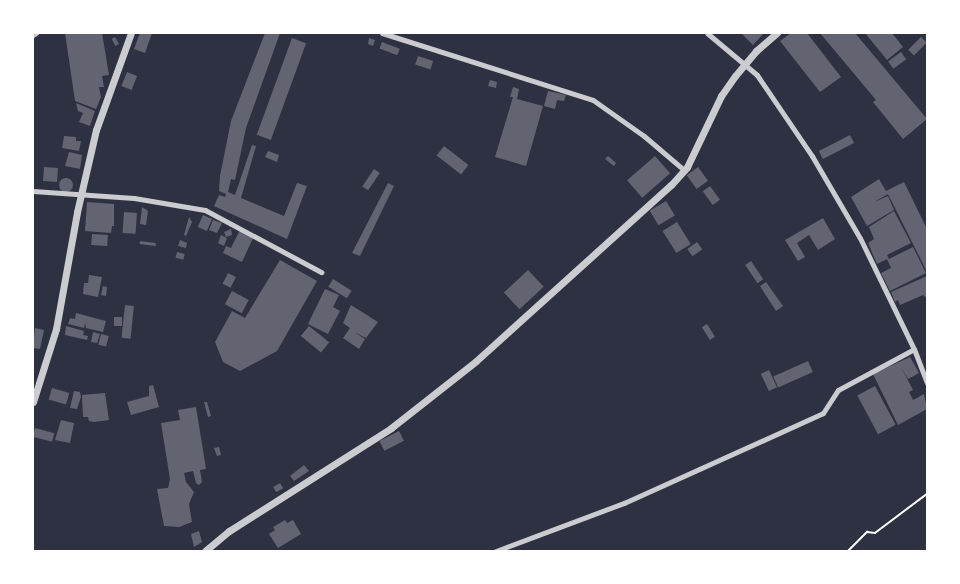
<!DOCTYPE html>
<style>
body{margin:0}
#map{position:relative;width:960px;height:584px;overflow:hidden;background:#2d3142;font-family:Cabin,sans-serif}
div>[style]{position:absolute}
.building>*{inset:0;background:#626471;transform-origin:0 0}
.round{border-radius:50%}
.path>*{height:1.5px;margin:-0.75px;padding:0 0.75px;transform-origin:0.75px;border-radius:0.75px;background:#fff}
.minor>*{height:5px;margin:-2.5px;padding:0 2.5px;transform-origin:2.5px;border-radius:2.5px;background:#caccd0}
.tertiary>*{height:7px;margin:-3.5px;padding:0 3.5px;transform-origin:3.5px;border-radius:3.5px;background:#caccd0}
span{translate:-50% -50%;white-space:nowrap;text-align:center;line-height:1.15;-webkit-text-stroke:5px #fff;paint-order:stroke}
.frame{position:absolute;inset:0;border:34px solid #fff;pointer-events:none}
</style>
<div id="map">
<div class="building">
<i style="clip-path:polygon(65px 33px,102px 33px,109px 75px,102px 76px,104px 87px,99px 87px,101px 97px,96px 109px,75px 101px)"></i>
<i style="clip-path:polygon(140px 33px,152px 33px,145px 53px,134px 49px)"></i>
<i style="clip-path:polygon(265px 33px,280px 33px,246px 128px,235px 180px,231px 179px,228px 192px,235px 195px,252px 145px,256px 146px,241px 198px,284px 216px,297px 183px,307px 186px,287px 239px,214px 206px,219px 195px,225px 197px,226px 194px,219px 191px,220px 176px,231px 121px)"></i>
<i style="clip-path:polygon(741px 33px,764px 33px,753px 45px)"></i>
<i style="clip-path:polygon(791px 33px,807px 33px,841px 77px,820px 92px,780px 41px)"></i>
<i style="clip-path:polygon(820px 33px,855px 33px,927px 119px,903px 139px,873px 102px,876px 100px)"></i>
<i style="clip-path:polygon(865px 33px,892px 33px,903px 47px,887px 60px)"></i>
<i style="left:115px;top:37px;width:8px;height:4px;rotate:60deg"></i>
<i style="left:921px;top:37px;width:8px;height:18px;rotate:45deg"></i>
<i style="left:292px;top:38px;width:15px;height:103px;rotate:20deg"></i>
<i style="clip-path:polygon(369px 38px,375px 40px,373px 46px,368px 44px)"></i>
<i style="left:382px;top:42px;width:19px;height:7px;rotate:21deg"></i>
<i style="left:901px;top:52px;width:9px;height:16px;rotate:54deg"></i>
<i style="left:418px;top:56px;width:16px;height:9px;rotate:18deg"></i>
<i style="left:127px;top:72px;width:11px;height:15px;rotate:22deg"></i>
<i style="clip-path:polygon(490px 80px,497px 82px,496px 88px,488px 86px)"></i>
<i style="clip-path:polygon(513px 87px,519px 89px,517px 99px,543px 106px,526px 166px,495px 157px,513px 97px,510px 97px)"></i>
<i style="clip-path:polygon(548px 91px,566px 95px,564px 101px,557px 100px,555px 109px,544px 106px)"></i>
<i style="clip-path:polygon(76px 103px,95px 111px,90px 126px,79px 122px,83px 113px,78px 111px)"></i>
<i style="left:850px;top:135px;width:9px;height:35px;rotate:63deg"></i>
<i style="clip-path:polygon(64px 136px,76px 137px,76px 141px,81px 141px,79px 151px,62px 148px)"></i>
<i style="left:444px;top:146px;width:31px;height:12px;rotate:38deg"></i>
<i style="clip-path:polygon(268px 151px,279px 155px,277px 162px,265px 157px)"></i>
<i style="clip-path:polygon(69px 152px,82px 155px,80px 169px,65px 166px)"></i>
<i style="clip-path:polygon(608px 156px,616px 163px,614px 166px,605px 159px)"></i>
<i style="left:655px;top:156px;width:23px;height:37px;rotate:49deg"></i>
<i style="left:44px;top:167px;width:14px;height:14px;rotate:4deg"></i>
<i style="left:698px;top:167px;width:17px;height:14px;rotate:54deg"></i>
<i style="left:374px;top:169px;width:7px;height:21px;rotate:34deg"></i>
<i class="round" style="left:59px;top:178px;width:14px;height:14px"></i>
<i style="clip-path:polygon(879px 179px,886px 191px,904px 182px,927px 229px,927px 272px,888px 194px,874px 202px,888px 196px,894px 210px,867px 226px,851px 197px)"></i>
<i style="clip-path:polygon(388px 183px,394px 186px,360px 256px,352px 253px)"></i>
<i style="left:710px;top:186px;width:17px;height:9px;rotate:54deg"></i>
<i style="left:666px;top:201px;width:17px;height:19px;rotate:59deg"></i>
<i style="clip-path:polygon(87px 202px,114px 204px,114px 226px,112px 226px,111px 233px,85px 231px)"></i>
<i style="clip-path:polygon(142px 207px,148px 211px,146px 225px,140px 224px)"></i>
<i style="clip-path:polygon(894px 211px,911px 243px,887px 255px,889px 259px,913px 247px,926px 273px,890px 291px,881px 273px,891px 268px,887px 259px,877px 264px,868px 243px,874px 239px,869px 227px)"></i>
<i style="left:124px;top:212px;width:13px;height:21px;rotate:4deg"></i>
<i style="left:203px;top:215px;width:10px;height:13px;rotate:24deg"></i>
<i style="clip-path:polygon(189px 217px,192px 222px,186px 236px,184px 235px)"></i>
<i style="clip-path:polygon(823px 218px,835px 239px,818px 250px,809px 235px,797px 243px,805px 257px,798px 261px,785px 240px)"></i>
<i style="clip-path:polygon(213px 220px,222px 223px,217px 233px,209px 230px)"></i>
<i style="left:677px;top:222px;width:26px;height:17px;rotate:58deg"></i>
<i style="clip-path:polygon(231px 229px,232px 235px,226px 237px,224px 232px)"></i>
<i style="clip-path:polygon(240px 230px,254px 236px,242px 262px,223px 253px,226px 246px,231px 248px)"></i>
<i style="left:92px;top:234px;width:16px;height:11px;rotate:4deg"></i>
<i style="clip-path:polygon(221px 235px,227px 238px,224px 246px,218px 243px)"></i>
<i style="clip-path:polygon(180px 240px,187px 243px,186px 248px,178px 246px)"></i>
<i style="left:140px;top:241px;width:16px;height:3px;rotate:7deg"></i>
<i style="left:697px;top:242px;width:9px;height:12px;rotate:54deg"></i>
<i style="left:177px;top:252px;width:8px;height:6px;rotate:14deg"></i>
<i style="clip-path:polygon(280px 260px,317px 281px,277px 351px,240px 371px,223px 362px,215px 342px,232px 311px,245px 318px)"></i>
<i style="left:751px;top:261px;width:22px;height:7px;rotate:56deg"></i>
<i style="left:528px;top:270px;width:23px;height:33px;rotate:47deg"></i>
<i style="left:228px;top:273px;width:9px;height:12px;rotate:27deg"></i>
<i style="clip-path:polygon(89px 275px,102px 277px,98px 297px,83px 294px,84px 283px,88px 283px)"></i>
<i style="clip-path:polygon(927px 276px,927px 298px,923px 295px,900px 305px,898px 300px,895px 302px,891px 292px)"></i>
<i style="left:333px;top:279px;width:22px;height:9px;rotate:32deg"></i>
<i style="clip-path:polygon(766px 282px,783px 306px,776px 311px,760px 286px)"></i>
<i style="clip-path:polygon(103px 286px,107px 287px,106px 296px,101px 295px)"></i>
<i style="clip-path:polygon(325px 289px,339px 295px,333px 307px,340px 311px,328px 334px,308px 324px)"></i>
<i style="left:232px;top:291px;width:19px;height:15px;rotate:28deg"></i>
<i style="left:125px;top:305px;width:9px;height:33px;rotate:6deg"></i>
<i style="clip-path:polygon(351px 305px,378px 322px,366px 338px,354px 332px,365px 339px,359px 349px,343px 338px,350px 328px,343px 323px)"></i>
<i style="clip-path:polygon(76px 313px,106px 321px,103px 332px,86px 328px,85px 323px,84px 328px,68px 324px,70px 318px,75px 319px)"></i>
<i style="left:114px;top:317px;width:8px;height:9px"></i>
<i style="left:707px;top:324px;width:15px;height:6px;rotate:58deg"></i>
<i style="clip-path:polygon(66px 326px,84px 331px,83px 335px,88px 336px,87px 340px,65px 335px)"></i>
<i style="left:309px;top:326px;width:26px;height:13px;rotate:39deg"></i>
<i style="clip-path:polygon(35px 328px,44px 330px,40px 349px,33px 348px)"></i>
<i style="clip-path:polygon(93px 332px,100px 334px,97px 343px,91px 342px)"></i>
<i style="left:101px;top:334px;width:8px;height:11px;rotate:14deg"></i>
<i style="clip-path:polygon(910px 357px,919px 373px,908px 379px,901px 367px,913px 390px,909px 392px,913px 400px,924px 394px,927px 409px,898px 425px,873px 374px)"></i>
<i style="left:808px;top:361px;width:12px;height:38px;rotate:66deg"></i>
<i style="left:769px;top:370px;width:19px;height:9px;rotate:65deg"></i>
<i style="clip-path:polygon(153px 385px,159px 407px,131px 415px,127px 402px,149px 396px,149px 386px)"></i>
<i style="left:875px;top:386px;width:44px;height:20px;rotate:62deg"></i>
<i style="left:52px;top:388px;width:18px;height:12px;rotate:16deg"></i>
<i style="clip-path:polygon(74px 391px,80px 392px,81px 397px,77px 409px,70px 408px)"></i>
<i style="clip-path:polygon(105px 393px,109px 420px,94px 422px,89px 421px,88px 417px,83px 417px,82px 395px)"></i>
<i style="clip-path:polygon(204px 402px,207px 402px,211px 416px,208px 417px)"></i>
<i style="clip-path:polygon(196px 407px,206px 469px,200px 470px,202px 482px,199px 485px,196px 483px,193px 471px,184px 473px,186px 482px,194px 492px,189px 504px,192px 522px,179px 527px,164px 526px,157px 489px,168px 488px,170px 479px,161px 423px,180px 420px,178px 410px)"></i>
<i style="clip-path:polygon(61px 420px,74px 423px,70px 443px,55px 440px)"></i>
<i style="left:35px;top:428px;width:20px;height:9px;rotate:15deg"></i>
<i style="left:399px;top:431px;width:11px;height:22px;rotate:63deg"></i>
<i style="clip-path:polygon(219px 447px,221px 455px,217px 456px,214px 448px)"></i>
<i style="clip-path:polygon(304px 465px,309px 471px,294px 481px,290px 476px)"></i>
<i style="left:280px;top:483px;width:6px;height:8px;rotate:59deg"></i>
<i style="clip-path:polygon(285px 520px,287px 523px,293px 520px,301px 534px,278px 548px,269px 534px,275px 530px,273px 527px)"></i>
<i style="clip-path:polygon(199px 531px,202px 542px,194px 547px,191px 534px)"></i>
</div>
<div class="path">
<i style="left:848px;top:551px;width:27px;rotate:-45deg"></i>
<i style="left:867px;top:532px;width:8px;rotate:7deg"></i>
<i style="left:875px;top:533px;width:65px;rotate:-36.9deg"></i>
</div>
<div class="minor">
<i style="left:382px;top:33px;width:221px;rotate:17.6deg"></i>
<i style="left:593px;top:100px;width:62px;rotate:35.2deg"></i>
<i style="left:644px;top:136px;width:52px;rotate:40.4deg"></i>
<i style="left:707px;top:33px;width:65px;rotate:40deg"></i>
<i style="left:757px;top:75px;width:98px;rotate:55.8deg"></i>
<i style="left:812px;top:156px;width:95px;rotate:59.7deg"></i>
<i style="left:860px;top:238px;width:123px;rotate:64.1deg"></i>
<i style="left:914px;top:349px;width:36px;rotate:69deg"></i>
<i style="left:33px;top:35px;width:4px;rotate:-34deg"></i>
<i style="left:33px;top:191px;width:101px;rotate:4deg"></i>
<i style="left:134px;top:198px;width:72px;rotate:9.6deg"></i>
<i style="left:205px;top:210px;width:132px;rotate:28.1deg"></i>
<i style="left:496px;top:551px;width:137px;rotate:-20.6deg"></i>
<i style="left:624px;top:503px;width:218px;rotate:-24.3deg"></i>
<i style="left:823px;top:413px;width:27px;rotate:-57deg"></i>
<i style="left:838px;top:390px;width:86px;rotate:-28.3deg"></i>
</div>
<div class="tertiary">
<i style="left:33px;top:402px;width:77px;rotate:-72.5deg"></i>
<i style="left:56px;top:329px;width:119px;rotate:-79.8deg"></i>
<i style="left:77px;top:212px;width:84px;rotate:-77deg"></i>
<i style="left:96px;top:130px;width:103px;rotate:-70.2deg"></i>
<i style="left:205px;top:551px;width:31px;rotate:-40deg"></i>
<i style="left:229px;top:531px;width:192px;rotate:-32.4deg"></i>
<i style="left:391px;top:428px;width:108px;rotate:-38.2deg"></i>
<i style="left:476px;top:361px;width:263px;rotate:-42.1deg"></i>
<i style="left:671px;top:185px;width:24px;rotate:-48deg"></i>
<i style="left:687px;top:167px;width:79px;rotate:-64.4deg"></i>
<i style="left:721px;top:96px;width:24px;rotate:-55deg"></i>
<i style="left:735px;top:76px;width:33px;rotate:-50deg"></i>
<i style="left:756px;top:51px;width:28px;rotate:-41deg"></i>
</div>
<div class="frame"></div>
</div>
